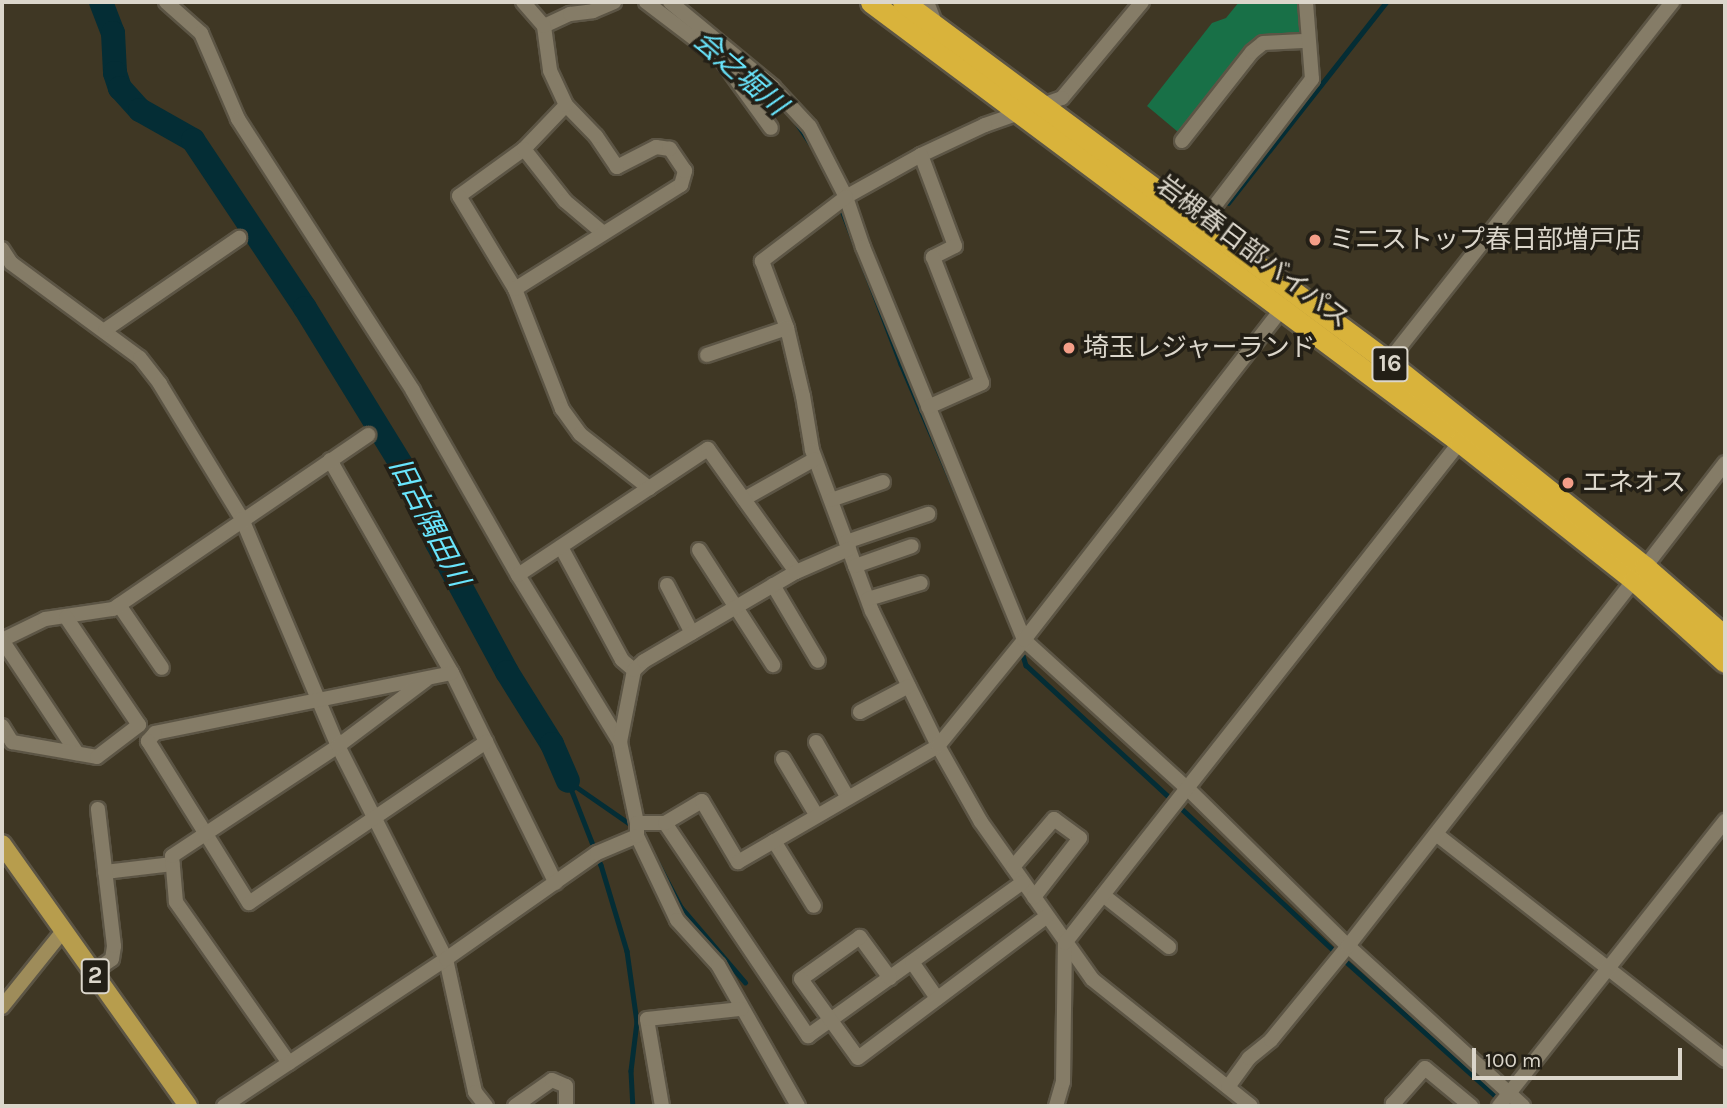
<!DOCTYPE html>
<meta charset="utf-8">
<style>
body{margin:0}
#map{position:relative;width:1727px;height:1108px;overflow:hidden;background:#3f3724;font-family:Karla,"Noto Sans JP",sans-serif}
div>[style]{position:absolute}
.green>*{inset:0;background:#187047}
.stream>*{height:4.5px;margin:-2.25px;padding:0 2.25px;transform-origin:2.25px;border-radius:2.25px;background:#042d35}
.river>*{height:24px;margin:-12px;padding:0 12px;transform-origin:12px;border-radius:12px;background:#042d35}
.roads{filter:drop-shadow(2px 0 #5c5545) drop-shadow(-2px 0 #5c5545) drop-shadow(0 2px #5c5545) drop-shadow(0 -2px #5c5545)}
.street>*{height:14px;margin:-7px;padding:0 7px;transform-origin:7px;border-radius:7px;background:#857c67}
.secondary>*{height:14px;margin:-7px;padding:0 7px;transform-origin:7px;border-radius:7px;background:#9e8c5a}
.primary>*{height:18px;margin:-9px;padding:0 9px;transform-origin:9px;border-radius:9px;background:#b79d4d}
.highway>*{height:21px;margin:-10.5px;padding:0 10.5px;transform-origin:10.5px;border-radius:10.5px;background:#d9b33b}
.dots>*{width:19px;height:19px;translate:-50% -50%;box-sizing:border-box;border:4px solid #231f16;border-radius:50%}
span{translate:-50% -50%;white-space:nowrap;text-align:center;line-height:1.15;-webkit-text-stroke:7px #231f16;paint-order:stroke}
.shield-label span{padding:2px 5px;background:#231f16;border:2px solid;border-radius:5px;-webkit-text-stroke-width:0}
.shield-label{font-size:24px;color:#dbd6cb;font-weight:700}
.poi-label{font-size:26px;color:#dbd6cb}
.left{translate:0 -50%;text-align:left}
.street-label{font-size:26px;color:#dbd6cb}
.water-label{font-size:28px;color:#69e5fd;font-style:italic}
.frame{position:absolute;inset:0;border:4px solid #dbd6cb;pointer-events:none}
.scale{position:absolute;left:1472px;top:1048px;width:210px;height:32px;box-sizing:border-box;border:4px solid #dbd6cb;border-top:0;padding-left:9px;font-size:21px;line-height:24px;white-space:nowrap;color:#dbd6cb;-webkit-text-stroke:5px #231f16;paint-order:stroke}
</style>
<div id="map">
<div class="green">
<i style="clip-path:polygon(1239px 2px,1299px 2px,1299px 36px,1262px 40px,1186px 132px,1178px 132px,1147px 106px,1212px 23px,1226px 18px)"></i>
</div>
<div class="stream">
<i style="left:796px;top:122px;width:27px;rotate:56deg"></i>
<i style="left:1228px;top:203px;width:256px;rotate:-51.8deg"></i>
<i style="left:840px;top:205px;width:170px;rotate:69deg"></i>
<i style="left:901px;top:364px;width:139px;rotate:66.7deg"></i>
<i style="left:1021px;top:649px;width:17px;rotate:73deg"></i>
<i style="left:1026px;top:665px;width:197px;rotate:42.7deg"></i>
<i style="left:568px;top:781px;width:90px;rotate:68.6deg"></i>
<i style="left:601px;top:865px;width:90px;rotate:73.2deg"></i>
<i style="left:627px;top:951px;width:72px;rotate:82deg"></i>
<i style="left:637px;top:1022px;width:49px;rotate:97deg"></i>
<i style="left:631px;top:1071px;width:35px;rotate:87deg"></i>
<i style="left:568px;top:781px;width:79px;rotate:34.7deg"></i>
<i style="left:1182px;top:809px;width:205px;rotate:43deg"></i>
<i style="left:641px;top:831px;width:86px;rotate:62.2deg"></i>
<i style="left:681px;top:907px;width:99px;rotate:49.5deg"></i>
<i style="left:1342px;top:958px;width:210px;rotate:41.9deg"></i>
</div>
<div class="river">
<i style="left:101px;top:2px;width:33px;rotate:69deg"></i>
<i style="left:113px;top:33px;width:40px;rotate:87.1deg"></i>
<i style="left:115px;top:73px;width:16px;rotate:72deg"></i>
<i style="left:120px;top:88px;width:30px;rotate:48deg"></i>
<i style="left:140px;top:110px;width:61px;rotate:29.5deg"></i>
<i style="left:193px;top:140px;width:202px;rotate:56.3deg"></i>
<i style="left:305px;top:308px;width:195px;rotate:58.4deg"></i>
<i style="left:407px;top:474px;width:75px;rotate:66.5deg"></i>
<i style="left:437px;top:543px;width:147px;rotate:61.5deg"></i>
<i style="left:507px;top:672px;width:85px;rotate:58deg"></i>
<i style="left:552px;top:744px;width:40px;rotate:66.6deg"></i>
</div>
<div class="roads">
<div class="street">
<i style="left:166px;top:2px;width:47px;rotate:41.5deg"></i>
<i style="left:201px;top:33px;width:94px;rotate:66.7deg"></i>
<i style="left:238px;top:119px;width:323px;rotate:57.2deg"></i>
<i style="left:413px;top:391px;width:212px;rotate:60.3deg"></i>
<i style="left:518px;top:575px;width:196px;rotate:58.6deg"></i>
<i style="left:646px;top:2px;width:94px;rotate:37.2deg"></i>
<i style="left:721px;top:59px;width:85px;rotate:54.1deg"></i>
<i style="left:670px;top:2px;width:134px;rotate:39.5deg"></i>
<i style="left:773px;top:87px;width:54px;rotate:47.2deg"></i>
<i style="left:810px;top:127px;width:79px;rotate:62.8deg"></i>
<i style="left:846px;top:197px;width:53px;rotate:71.2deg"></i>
<i style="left:863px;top:247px;width:425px;rotate:67.7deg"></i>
<i style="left:1024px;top:640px;width:222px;rotate:42.3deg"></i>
<i style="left:1188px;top:789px;width:224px;rotate:44.5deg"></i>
<i style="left:1348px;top:946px;width:237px;rotate:42.4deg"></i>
<i style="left:927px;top:2px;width:25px;rotate:69deg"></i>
<i style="left:1142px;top:2px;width:125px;rotate:129.8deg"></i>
<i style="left:1062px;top:98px;width:82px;rotate:160.7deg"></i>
<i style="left:985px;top:125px;width:71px;rotate:154.9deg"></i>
<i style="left:921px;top:155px;width:86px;rotate:150.8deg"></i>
<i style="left:846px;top:197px;width:106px;rotate:142.7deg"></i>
<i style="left:762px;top:261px;width:72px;rotate:69.5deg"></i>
<i style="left:787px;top:328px;width:70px;rotate:76.8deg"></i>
<i style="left:803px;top:396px;width:55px;rotate:80.5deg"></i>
<i style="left:812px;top:450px;width:172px;rotate:69.6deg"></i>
<i style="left:872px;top:611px;width:150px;rotate:63.9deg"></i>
<i style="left:938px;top:746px;width:87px;rotate:60.5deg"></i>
<i style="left:981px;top:822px;width:192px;rotate:54.7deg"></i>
<i style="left:1092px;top:979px;width:203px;rotate:38.6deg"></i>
<i style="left:544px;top:26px;width:29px;rotate:-25deg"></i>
<i style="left:570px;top:14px;width:23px;rotate:-7deg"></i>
<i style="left:593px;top:11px;width:23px;rotate:-23deg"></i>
<i style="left:566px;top:105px;width:61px;rotate:133.7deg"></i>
<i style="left:524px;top:149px;width:80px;rotate:144.1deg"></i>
<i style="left:459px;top:196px;width:109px;rotate:58.9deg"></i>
<i style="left:515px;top:289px;width:129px;rotate:68.6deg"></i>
<i style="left:562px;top:409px;width:31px;rotate:54deg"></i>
<i style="left:580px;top:434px;width:88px;rotate:38deg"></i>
<i style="left:1182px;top:141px;width:113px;rotate:-51.8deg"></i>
<i style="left:1252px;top:52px;width:14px;rotate:-39deg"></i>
<i style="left:1263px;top:43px;width:40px;rotate:-2.9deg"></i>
<i style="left:524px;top:149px;width:66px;rotate:51.7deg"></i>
<i style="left:565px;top:201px;width:48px;rotate:40deg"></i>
<i style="left:921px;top:155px;width:97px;rotate:69.5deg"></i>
<i style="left:955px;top:246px;width:25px;rotate:153deg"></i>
<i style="left:933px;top:257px;width:135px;rotate:68.7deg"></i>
<i style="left:982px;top:383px;width:59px;rotate:156deg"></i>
<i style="left:1200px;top:225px;width:184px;rotate:-52.5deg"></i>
<i style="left:1312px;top:79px;width:77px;rotate:-94.5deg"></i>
<i style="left:2px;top:249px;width:17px;rotate:57deg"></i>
<i style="left:11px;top:263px;width:160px;rotate:36.4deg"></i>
<i style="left:140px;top:358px;width:33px;rotate:52deg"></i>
<i style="left:160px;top:384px;width:158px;rotate:58.7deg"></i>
<i style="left:242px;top:519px;width:246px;rotate:67.1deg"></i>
<i style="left:338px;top:746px;width:239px;rotate:63.1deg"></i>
<i style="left:446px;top:959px;width:136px;rotate:77.7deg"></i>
<i style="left:475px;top:1092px;width:18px;rotate:52deg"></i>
<i style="left:515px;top:289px;width:196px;rotate:-32.1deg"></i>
<i style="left:681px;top:185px;width:15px;rotate:-74deg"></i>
<i style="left:685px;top:171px;width:27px;rotate:-124deg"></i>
<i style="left:670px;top:149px;width:14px;rotate:-172deg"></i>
<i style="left:656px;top:147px;width:44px;rotate:152.9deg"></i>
<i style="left:617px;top:167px;width:37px;rotate:-124deg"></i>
<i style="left:596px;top:136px;width:43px;rotate:-134.1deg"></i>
<i style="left:566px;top:105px;width:38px;rotate:-115deg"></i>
<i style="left:550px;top:70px;width:44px;rotate:-97.8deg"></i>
<i style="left:544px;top:26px;width:32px;rotate:-131deg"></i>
<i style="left:105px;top:330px;width:163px;rotate:-34.5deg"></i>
<i style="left:707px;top:355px;width:84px;rotate:-18.6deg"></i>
<i style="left:1388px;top:362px;width:459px;rotate:-51.7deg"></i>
<i style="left:330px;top:460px;width:245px;rotate:60.2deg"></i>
<i style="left:452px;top:673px;width:234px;rotate:63.7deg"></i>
<i style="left:744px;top:499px;width:81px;rotate:-29.4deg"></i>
<i style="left:831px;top:500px;width:55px;rotate:-19.1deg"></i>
<i style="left:846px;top:542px;width:87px;rotate:-18.9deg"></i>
<i style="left:561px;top:547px;width:128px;rotate:61.6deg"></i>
<i style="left:622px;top:660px;width:16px;rotate:40deg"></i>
<i style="left:699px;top:550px;width:137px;rotate:57.2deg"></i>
<i style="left:855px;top:566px;width:60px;rotate:-19.3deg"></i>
<i style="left:1645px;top:567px;width:131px;rotate:-52.4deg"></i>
<i style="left:518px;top:575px;width:228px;rotate:-33.6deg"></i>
<i style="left:708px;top:449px;width:151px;rotate:54.4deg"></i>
<i style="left:667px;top:585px;width:54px;rotate:62.5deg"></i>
<i style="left:773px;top:585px;width:88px;rotate:59.4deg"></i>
<i style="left:868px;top:599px;width:55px;rotate:-16.8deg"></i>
<i style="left:119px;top:605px;width:76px;rotate:55.7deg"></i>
<i style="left:2px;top:640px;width:48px;rotate:-26deg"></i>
<i style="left:45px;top:619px;width:69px;rotate:-8.4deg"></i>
<i style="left:113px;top:609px;width:309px;rotate:-34.3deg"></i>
<i style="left:2px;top:640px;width:136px;rotate:56.4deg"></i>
<i style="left:452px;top:673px;width:303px;rotate:168.6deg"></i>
<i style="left:155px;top:733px;width:11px;rotate:131deg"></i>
<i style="left:148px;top:741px;width:191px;rotate:58.1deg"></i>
<i style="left:249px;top:903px;width:287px;rotate:-34.2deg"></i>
<i style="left:860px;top:712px;width:55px;rotate:-28deg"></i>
<i style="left:2px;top:726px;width:19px;rotate:58deg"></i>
<i style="left:12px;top:742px;width:86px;rotate:10deg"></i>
<i style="left:97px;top:757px;width:53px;rotate:-37.3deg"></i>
<i style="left:139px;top:725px;width:130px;rotate:-124.1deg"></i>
<i style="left:816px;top:742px;width:64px;rotate:60.3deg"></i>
<i style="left:783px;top:759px;width:66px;rotate:59.2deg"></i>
<i style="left:637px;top:823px;width:83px;rotate:-101.9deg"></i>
<i style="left:620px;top:742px;width:73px;rotate:-79deg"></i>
<i style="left:634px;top:670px;width:13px;rotate:-42deg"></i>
<i style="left:644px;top:661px;width:176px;rotate:-30.4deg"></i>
<i style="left:796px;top:572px;width:58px;rotate:-23.5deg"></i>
<i style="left:665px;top:823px;width:257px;rotate:56.1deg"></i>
<i style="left:808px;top:1036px;width:264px;rotate:-35.6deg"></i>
<i style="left:1436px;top:834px;width:367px;rotate:38deg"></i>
<i style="left:637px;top:836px;width:93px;rotate:64.5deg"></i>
<i style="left:677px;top:920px;width:61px;rotate:47.7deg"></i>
<i style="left:718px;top:965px;width:162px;rotate:60.4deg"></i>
<i style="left:774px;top:841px;width:76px;rotate:58.4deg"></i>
<i style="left:1013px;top:867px;width:63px;rotate:-49.5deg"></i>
<i style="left:1054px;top:819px;width:32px;rotate:36deg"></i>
<i style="left:1080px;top:838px;width:75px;rotate:127.9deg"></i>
<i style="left:105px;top:872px;width:68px;rotate:-6.7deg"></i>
<i style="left:1103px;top:895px;width:84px;rotate:38.2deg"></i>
<i style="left:912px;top:962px;width:44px;rotate:55.2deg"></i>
<i style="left:92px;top:973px;width:24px;rotate:-35deg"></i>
<i style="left:112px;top:959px;width:13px;rotate:-81deg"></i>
<i style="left:114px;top:946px;width:138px;rotate:-96.7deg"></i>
<i style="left:890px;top:978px;width:51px;rotate:-126.2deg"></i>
<i style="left:860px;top:937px;width:72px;rotate:144.6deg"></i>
<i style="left:801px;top:979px;width:97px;rotate:54.2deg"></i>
<i style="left:858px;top:1058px;width:236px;rotate:-36.9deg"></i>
<i style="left:289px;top:1063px;width:197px;rotate:-125.1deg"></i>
<i style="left:176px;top:902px;width:46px;rotate:-95deg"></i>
<i style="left:172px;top:856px;width:199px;rotate:-33.5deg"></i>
<i style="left:338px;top:746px;width:110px;rotate:-36.9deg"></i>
<i style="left:1228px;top:1087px;width:36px;rotate:-54deg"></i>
<i style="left:1249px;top:1058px;width:28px;rotate:-39deg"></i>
<i style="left:1271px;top:1040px;width:122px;rotate:-50.7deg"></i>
<i style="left:1348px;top:946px;width:464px;rotate:-52deg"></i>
<i style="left:224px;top:1106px;width:266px;rotate:-33.5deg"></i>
<i style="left:446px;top:959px;width:184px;rotate:-35.1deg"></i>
<i style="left:597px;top:853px;width:43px;rotate:-23deg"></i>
<i style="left:637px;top:836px;width:13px;rotate:-90deg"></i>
<i style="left:637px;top:823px;width:28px"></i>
<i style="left:665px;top:823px;width:43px;rotate:-30.7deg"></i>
<i style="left:702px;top:801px;width:71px;rotate:59.5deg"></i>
<i style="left:738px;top:862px;width:231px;rotate:-30.1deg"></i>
<i style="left:938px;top:746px;width:136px;rotate:-50.9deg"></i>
<i style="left:1024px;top:640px;width:420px;rotate:-52.1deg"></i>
<i style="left:515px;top:1106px;width:45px;rotate:-35.1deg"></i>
<i style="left:552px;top:1080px;width:15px;rotate:23deg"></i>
<i style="left:566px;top:1086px;width:20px;rotate:90deg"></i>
<i style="left:662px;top:1106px;width:88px;rotate:-99.8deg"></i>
<i style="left:647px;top:1019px;width:95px;rotate:-6.1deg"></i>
<i style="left:1056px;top:1106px;width:25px;rotate:-74deg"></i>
<i style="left:1063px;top:1082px;width:139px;rotate:-89.2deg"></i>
<i style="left:1065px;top:943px;width:638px;rotate:-51.75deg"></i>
<i style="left:1396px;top:1106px;width:4px;rotate:-146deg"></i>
<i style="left:1393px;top:1104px;width:48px;rotate:-48.4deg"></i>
<i style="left:1425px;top:1068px;width:60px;rotate:39.6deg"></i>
<i style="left:1499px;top:1106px;width:364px;rotate:-51.6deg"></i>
</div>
<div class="secondary">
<i style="left:2px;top:1007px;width:97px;rotate:-51.2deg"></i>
</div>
<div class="primary">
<i style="left:2px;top:844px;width:321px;rotate:54.6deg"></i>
</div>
<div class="highway">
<i style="left:871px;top:2px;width:735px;rotate:36.76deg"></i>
<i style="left:1460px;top:442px;width:222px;rotate:38.4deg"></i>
<i style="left:1634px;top:580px;width:122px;rotate:42deg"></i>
<i style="left:903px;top:2px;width:604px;rotate:36.59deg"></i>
<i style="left:1388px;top:362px;width:329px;rotate:38.6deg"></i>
<i style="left:1645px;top:567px;width:106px;rotate:41.2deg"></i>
</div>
</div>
<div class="dots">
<i style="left:1315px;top:240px;background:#f49e88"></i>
<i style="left:1069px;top:348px;background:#f49e88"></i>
<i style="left:1568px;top:483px;background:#f49e88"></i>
</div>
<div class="shield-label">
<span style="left:1390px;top:364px">16</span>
<span style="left:95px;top:976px">2</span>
</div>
<div class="poi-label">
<span class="left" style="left:1329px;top:240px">ミニストップ春日部増戸店</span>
<span class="left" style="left:1083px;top:348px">埼玉レジャーランド</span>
<span class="left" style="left:1582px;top:483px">エネオス</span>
</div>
<div class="street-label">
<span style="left:1253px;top:252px;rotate:37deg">岩槻春日部バイパス</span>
</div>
<div class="water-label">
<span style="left:740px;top:73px;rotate:41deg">会之堀川</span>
<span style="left:429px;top:522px;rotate:63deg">旧古隅田川</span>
</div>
<div class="frame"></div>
<div class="scale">100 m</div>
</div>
